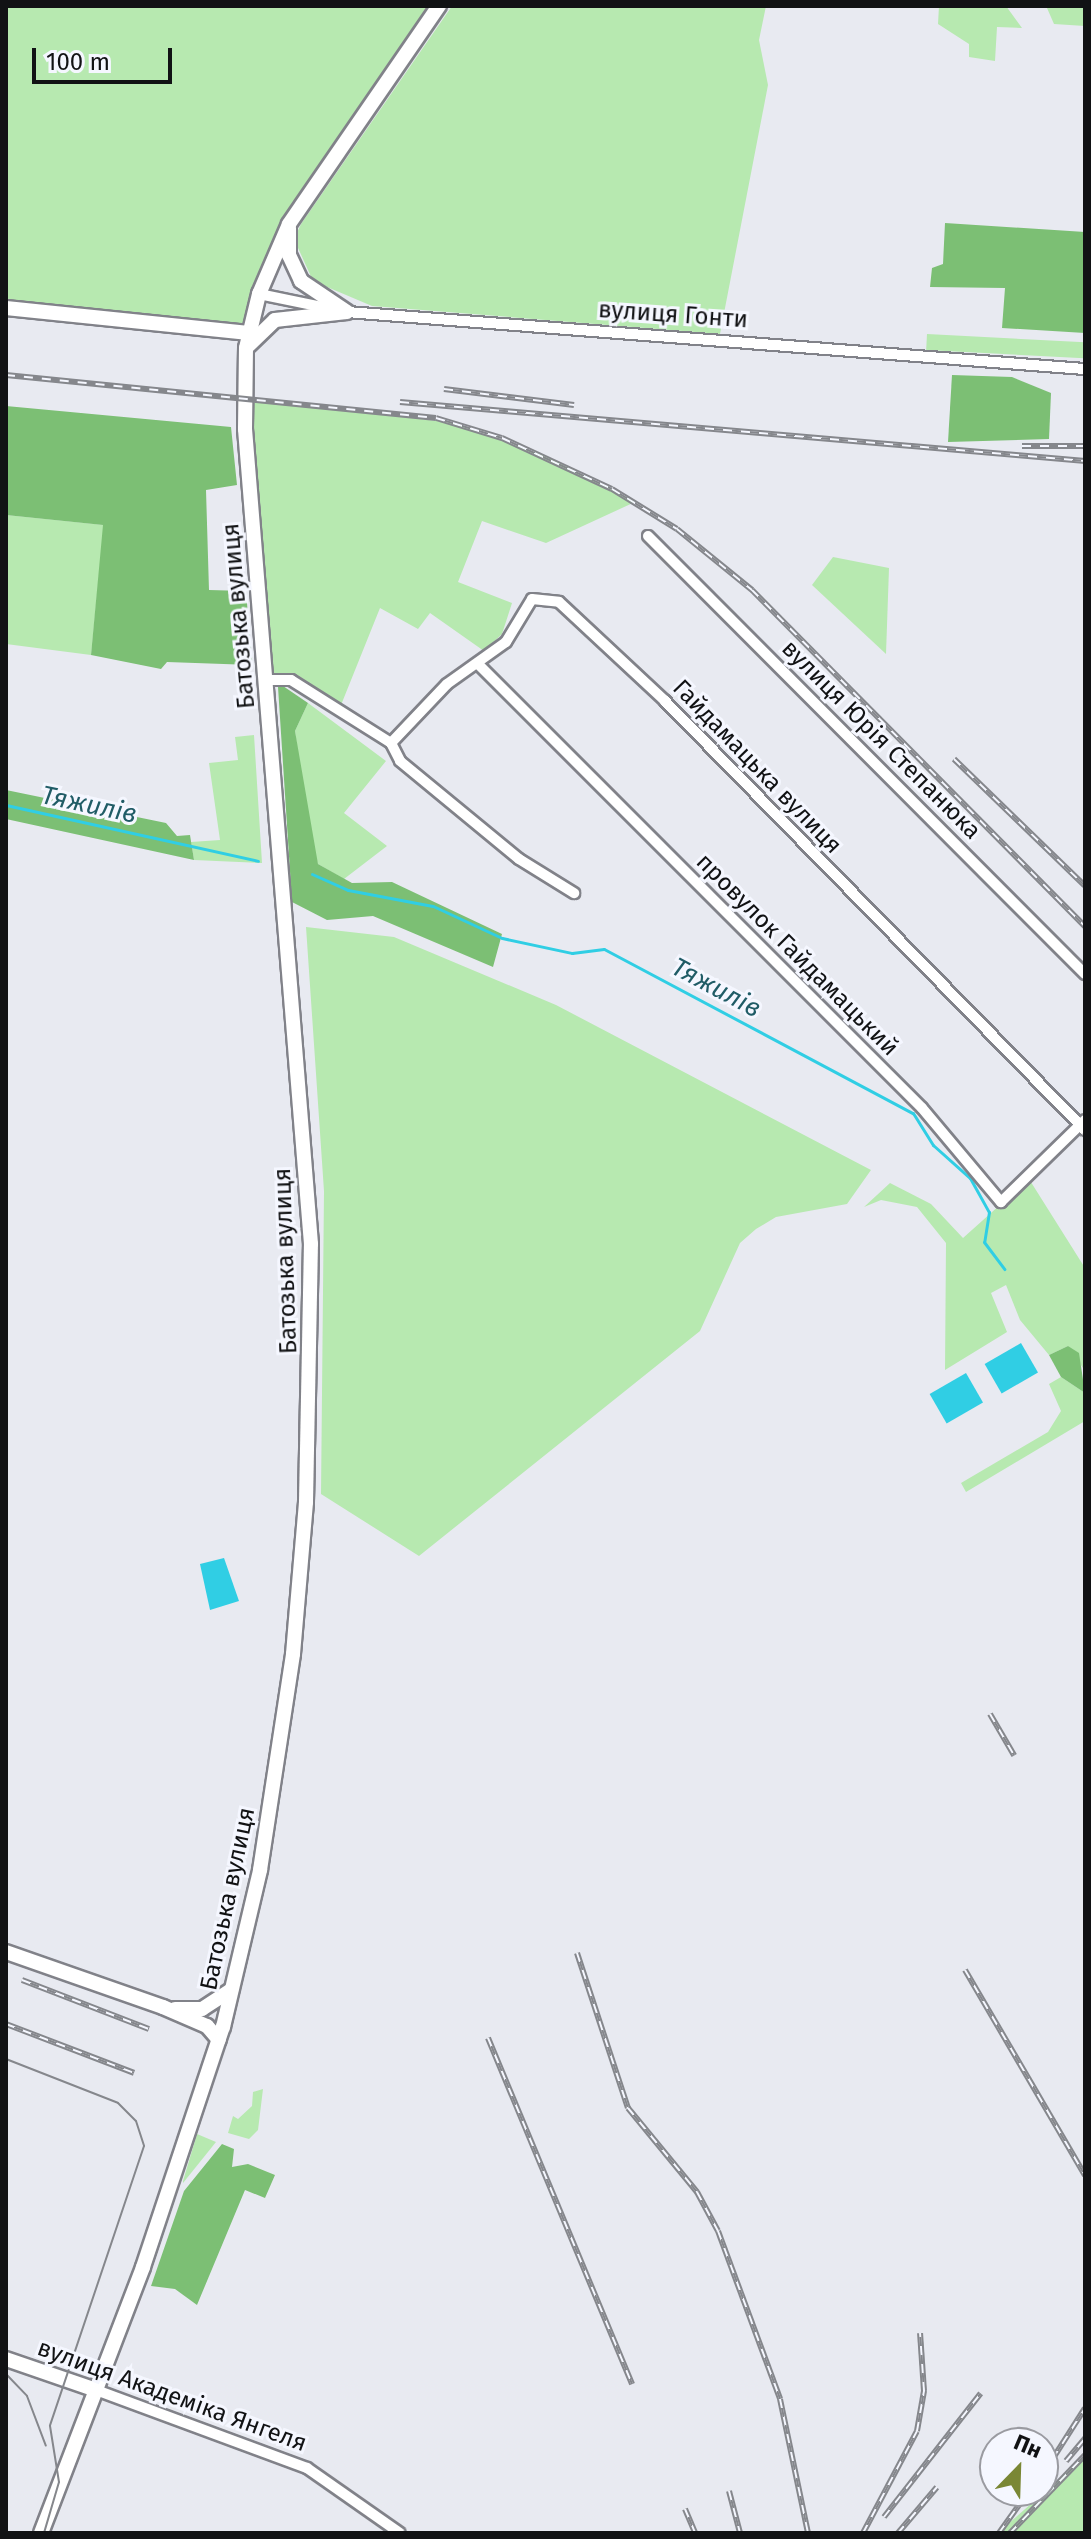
<!DOCTYPE html>
<meta charset="utf-8">
<style>
body{margin:0}
#map{position:relative;width:1091px;height:2539px;overflow:hidden;background:#e8eaf1;font-family:"Fira Sans",sans-serif}
div>[style]{position:absolute}
.green>*{inset:0;background:#b7e9b0;transform-origin:0 0}
.forest>*{inset:0;background:#7cbf74}
.water>*{inset:0;background:#30cee4;transform-origin:0 0}
.stream>*{height:3px;margin:-1.5px;padding:0 1.5px;transform-origin:1.5px;border-radius:1.5px;background:#30cee4}
.roads{filter:drop-shadow(2px 0 #818289) drop-shadow(-2px 0 #818289) drop-shadow(0 2px #818289) drop-shadow(0 -2px #818289)}
.street>*{height:10px;margin:-5px;padding:0 5px;transform-origin:5px;border-radius:5px;background:#fff}
.secondary>*{height:14px;margin:-7px;padding:0 7px;transform-origin:7px;border-radius:7px;background:#fff}
.tram>*{height:2px;margin:-1px;padding:0 1px;transform-origin:1px;border-radius:1px;background:#85878c}
.rail>*{height:6px;margin-top:-3px;transform-origin:0;background:repeating-linear-gradient(90deg,#f5f7ff 0 9px,#85878c 0 18px);box-sizing:border-box;border-block:2px solid #85878c}
span{translate:-50% -50%;white-space:nowrap;text-align:center;line-height:1.15;-webkit-text-stroke:6px #f5f7ff;paint-order:stroke}
.street-label{font-size:24px;color:#111214}
.water-label{font-size:26px;color:#205c66;font-style:italic}
.frame{position:absolute;inset:0;border:8px solid #111214;pointer-events:none}
.north{position:absolute;left:979px;top:2427px;width:80px;height:80px;box-sizing:border-box;background:#f5f7ff;border:2px solid #9a9ba1;border-radius:50%;rotate:23deg;font-size:22px;font-weight:700;line-height:32px;text-align:center;color:#111214}
.north::after{content:'';display:block;margin:auto;width:28px;height:36px;background:#7a8735;clip-path:polygon(50% 0,100% 100%,50% 72%,0 100%)}
.scale{position:absolute;left:32px;top:48px;width:140px;height:36px;box-sizing:border-box;border:4px solid #111214;border-top:0;padding-left:10px;font-size:24px;line-height:28px;white-space:nowrap;color:#111214;-webkit-text-stroke:6px #f5f7ff;paint-order:stroke}
</style>
<div id="map">
<div class="green">
<i style="clip-path:polygon(6px 6px,439px 6px,289px 224px,249px 333px,6px 308px)"></i>
<i style="clip-path:polygon(452px 6px,766px 6px,759px 40px,768px 85px,720px 334px,372px 306px,313px 281px,294px 239px,301px 224px)"></i>
<i style="clip-path:polygon(939px 6px,1006px 6px,1022px 28px,997px 27px,995px 61px,969px 57px,969px 44px,938px 24px)"></i>
<i style="clip-path:polygon(1012px 6px,1085px 6px,1085px 26px,1054px 24px,1047px 8px)"></i>
<i style="left:927px;top:334px;width:158px;height:16px;rotate:3deg"></i>
<i style="clip-path:polygon(243px 396px,452px 423px,546px 456px,635px 502px,546px 543px,482px 521px,458px 582px,512px 603px,502px 634px,484px 651px,430px 613px,418px 629px,380px 608px,339px 710px,291px 680px,267px 680px)"></i>
<i style="clip-path:polygon(6px 515px,104px 525px,91px 655px,6px 644px)"></i>
<i style="clip-path:polygon(833px 557px,889px 568px,886px 654px,812px 585px)"></i>
<i style="clip-path:polygon(308px 703px,386px 761px,344px 813px,387px 846px,344px 879px,318px 864px,308px 834px,295px 731px)"></i>
<i style="clip-path:polygon(254px 735px,262px 863px,194px 860px,191px 842px,220px 840px,209px 763px,238px 760px,235px 737px)"></i>
<i style="clip-path:polygon(306px 927px,394px 937px,556px 1005px,871px 1170px,847px 1204px,776px 1217px,756px 1229px,740px 1243px,700px 1331px,419px 1556px,321px 1494px,324px 1191px)"></i>
<i style="clip-path:polygon(1029px 1179px,1085px 1268px,1085px 1371px,1068px 1346px,1049px 1355px,1020px 1320px,1006px 1285px,991px 1293px,1007px 1332px,945px 1370px,946px 1243px,917px 1207px,881px 1200px,864px 1207px,890px 1183px,931px 1204px,963px 1238px)"></i>
<i style="clip-path:polygon(1061px 1377px,1085px 1393px,1085px 1421px,966px 1492px,961px 1483px,1048px 1432px,1061px 1411px,1049px 1384px)"></i>
<i style="clip-path:polygon(263px 2089px,258px 2130px,249px 2139px,228px 2133px,233px 2116px,238px 2119px,252px 2106px,253px 2092px)"></i>
<i style="clip-path:polygon(197px 2134px,216px 2142px,183px 2183px,183px 2181px)"></i>
<i style="clip-path:polygon(1085px 2456px,1085px 2533px,998px 2533px)"></i>
</div>
<div class="forest">
<i style="clip-path:polygon(945px 223px,1085px 232px,1085px 333px,1002px 328px,1005px 288px,930px 287px,932px 268px,943px 264px)"></i>
<i style="clip-path:polygon(952px 375px,1012px 377px,1051px 393px,1049px 439px,948px 442px)"></i>
<i style="clip-path:polygon(6px 406px,231px 427px,237px 485px,206px 490px,209px 590px,246px 591px,252px 665px,167px 662px,161px 669px,91px 655px,103px 525px,6px 515px)"></i>
<i style="clip-path:polygon(283px 686px,308px 703px,295px 731px,318px 864px,352px 883px,392px 882px,502px 934px,493px 967px,373px 916px,327px 920px,292px 902px,278px 687px)"></i>
<i style="clip-path:polygon(6px 790px,166px 823px,177px 836px,190px 835px,194px 860px,6px 819px)"></i>
<i style="clip-path:polygon(1068px 1346px,1079px 1353px,1085px 1393px,1061px 1377px,1049px 1355px)"></i>
<i style="clip-path:polygon(222px 2144px,234px 2149px,232px 2167px,248px 2164px,275px 2175px,265px 2198px,245px 2190px,197px 2305px,175px 2289px,151px 2286px,184px 2191px)"></i>
</div>
<div class="water">
<i style="left:1021px;top:1343px;width:34px;height:42px;rotate:60deg"></i>
<i style="left:966px;top:1373px;width:34px;height:42px;rotate:60deg"></i>
<i style="clip-path:polygon(224px 1558px,239px 1601px,210px 1610px,200px 1564px)"></i>
</div>
<div class="stream">
<i style="left:6px;top:805px;width:258px;rotate:12.5deg"></i>
<i style="left:312px;top:874px;width:39px;rotate:24deg"></i>
<i style="left:348px;top:890px;width:86px;rotate:10.7deg"></i>
<i style="left:433px;top:906px;width:76px;rotate:24.9deg"></i>
<i style="left:502px;top:938px;width:72px;rotate:12.1deg"></i>
<i style="left:572px;top:953px;width:32px;rotate:-7deg"></i>
<i style="left:604px;top:949px;width:350px;rotate:28deg"></i>
<i style="left:913px;top:1113px;width:38px;rotate:58deg"></i>
<i style="left:933px;top:1145px;width:50px;rotate:41.7deg"></i>
<i style="left:970px;top:1178px;width:39px;rotate:61deg"></i>
<i style="left:989px;top:1212px;width:30px;rotate:99deg"></i>
<i style="left:984px;top:1242px;width:34px;rotate:53deg"></i>
</div>
<div class="roads">
<div class="street">
<i style="left:259px;top:294px;width:90px;rotate:11.6deg"></i>
<i style="left:347px;top:312px;width:740px;rotate:4.42deg"></i>
<i style="left:648px;top:536px;width:619px;rotate:45.07deg"></i>
<i style="left:479px;top:665px;width:626px;rotate:45deg"></i>
<i style="left:922px;top:1108px;width:123px;rotate:50deg"></i>
<i style="left:1001px;top:1202px;width:117px;rotate:-44.3deg"></i>
<i style="left:267px;top:680px;width:24px"></i>
<i style="left:291px;top:680px;width:118px;rotate:32.2deg"></i>
<i style="left:391px;top:743px;width:20px;rotate:63deg"></i>
<i style="left:400px;top:761px;width:154px;rotate:39.5deg"></i>
<i style="left:519px;top:859px;width:65px;rotate:31.7deg"></i>
<i style="left:391px;top:743px;width:81px;rotate:-46.5deg"></i>
<i style="left:447px;top:684px;width:72px;rotate:-35.4deg"></i>
<i style="left:506px;top:642px;width:50px;rotate:-58.8deg"></i>
<i style="left:532px;top:599px;width:27px;rotate:6deg"></i>
<i style="left:559px;top:602px;width:145px;rotate:43deg"></i>
<i style="left:665px;top:701px;width:600px;rotate:45.61deg"></i>
<i style="left:96px;top:2390px;width:225px;rotate:20.3deg"></i>
<i style="left:307px;top:2468px;width:113px;rotate:35deg"></i>
</div>
<div class="secondary">
<i style="left:289px;top:228px;width:27px;rotate:90deg"></i>
<i style="left:289px;top:255px;width:29px;rotate:65deg"></i>
<i style="left:301px;top:281px;width:55px;rotate:34deg"></i>
<i style="left:6px;top:308px;width:244px;rotate:5.9deg"></i>
<i style="left:247px;top:347px;width:39px;rotate:-44deg"></i>
<i style="left:275px;top:320px;width:72px;rotate:-6.3deg"></i>
<i style="left:6px;top:1952px;width:166px;rotate:19.3deg"></i>
<i style="left:163px;top:2007px;width:48px;rotate:23.4deg"></i>
<i style="left:207px;top:2026px;width:18px;rotate:49deg"></i>
<i style="left:175px;top:2009px;width:27px"></i>
<i style="left:202px;top:2009px;width:35px;rotate:-33deg"></i>
<i style="left:6px;top:2359px;width:95px;rotate:19deg"></i>
<i style="left:41px;top:2533px;width:285px;rotate:-69deg"></i>
<i style="left:143px;top:2267px;width:253px;rotate:-71.6deg"></i>
<i style="left:223px;top:2027px;width:161px;rotate:-76.7deg"></i>
<i style="left:260px;top:1870px;width:219px;rotate:-81.3deg"></i>
<i style="left:293px;top:1654px;width:153px;rotate:-85.1deg"></i>
<i style="left:306px;top:1502px;width:258px;rotate:-88.9deg"></i>
<i style="left:311px;top:1244px;width:818px;rotate:-94.63deg"></i>
<i style="left:245px;top:429px;width:81px;rotate:-89.3deg"></i>
<i style="left:246px;top:348px;width:56px;rotate:-76.5deg"></i>
<i style="left:259px;top:294px;width:76px;rotate:-66.8deg"></i>
<i style="left:289px;top:224px;width:265px;rotate:-55.5deg"></i>
</div>
</div>
<div class="tram">
<i style="left:6px;top:2059px;width:120px;rotate:21.4deg"></i>
<i style="left:118px;top:2103px;width:25px;rotate:45deg"></i>
<i style="left:136px;top:2121px;width:26px;rotate:72deg"></i>
<i style="left:144px;top:2146px;width:295px;rotate:108.6deg"></i>
<i style="left:50px;top:2426px;width:57px;rotate:80.9deg"></i>
<i style="left:59px;top:2482px;width:53px;rotate:106.4deg"></i>
<i style="left:6px;top:2374px;width:30px;rotate:46deg"></i>
<i style="left:27px;top:2396px;width:53px;rotate:69.2deg"></i>
</div>
<div class="rail">
<i style="left:6px;top:375px;width:432px;rotate:5.7deg"></i>
<i style="left:436px;top:418px;width:69px;rotate:16.9deg"></i>
<i style="left:502px;top:438px;width:121px;rotate:24.9deg"></i>
<i style="left:612px;top:489px;width:76px;rotate:31.6deg"></i>
<i style="left:677px;top:529px;width:97px;rotate:39.1deg"></i>
<i style="left:752px;top:590px;width:474px;rotate:45.3deg"></i>
<i style="left:444px;top:389px;width:131px;rotate:7deg"></i>
<i style="left:400px;top:402px;width:688px;rotate:4.92deg"></i>
<i style="left:1022px;top:446px;width:63px"></i>
<i style="left:954px;top:759px;width:182px;rotate:44.1deg"></i>
<i style="left:990px;top:1714px;width:48px;rotate:59.7deg"></i>
<i style="left:577px;top:1953px;width:163px;rotate:71.8deg"></i>
<i style="left:628px;top:2108px;width:109px;rotate:50.6deg"></i>
<i style="left:697px;top:2192px;width:44px;rotate:61.7deg"></i>
<i style="left:718px;top:2231px;width:179px;rotate:69.7deg"></i>
<i style="left:780px;top:2399px;width:137px;rotate:78.2deg"></i>
<i style="left:965px;top:1970px;width:238px;rotate:59.7deg"></i>
<i style="left:22px;top:1980px;width:136px;rotate:21.1deg"></i>
<i style="left:6px;top:2024px;width:137px;rotate:20.9deg"></i>
<i style="left:488px;top:2038px;width:375px;rotate:67.4deg"></i>
<i style="left:1066px;top:2461px;width:30px;rotate:-50deg"></i>
<i style="left:1043px;top:2474px;width:78px;rotate:-57.5deg"></i>
<i style="left:729px;top:2491px;width:43px;rotate:75.3deg"></i>
<i style="left:685px;top:2509px;width:26px;rotate:67deg"></i>
<i style="left:884px;top:2517px;width:157px;rotate:-52deg"></i>
<i style="left:863px;top:2533px;width:115px;rotate:-62.1deg"></i>
<i style="left:917px;top:2431px;width:41px;rotate:-80.1deg"></i>
<i style="left:924px;top:2391px;width:58px;rotate:-93.9deg"></i>
<i style="left:898px;top:2533px;width:60px;rotate:-49.7deg"></i>
<i style="left:999px;top:2533px;width:52px;rotate:-54.5deg"></i>
<i style="left:1010px;top:2533px;width:108px;rotate:-46.1deg"></i>
</div>
<div class="street-label">
<span style="left:673px;top:315px;rotate:4deg">вулиця Гонти</span>
<span style="left:239px;top:616px;rotate:-95deg">Батозька вулиця</span>
<span style="left:881px;top:740px;rotate:45deg">вулиця Юрія Степанюка</span>
<span style="left:757px;top:767px;rotate:46deg">Гайдамацька вулиця</span>
<span style="left:797px;top:955px;rotate:45deg">провулок Гайдамацький</span>
<span style="left:286px;top:1261px;rotate:-92deg">Батозька вулиця</span>
<span style="left:228px;top:1899px;rotate:-78deg">Батозька вулиця</span>
<span style="left:172px;top:2396px;rotate:20deg">вулиця Академіка Янгеля</span>
</div>
<div class="water-label">
<span style="left:89px;top:805px;rotate:12deg">Тяжилів</span>
<span style="left:716px;top:988px;rotate:28deg">Тяжилів</span>
</div>
<div class="frame"></div>
<div class="north">Пн</div>
<div class="scale">100 m</div>
</div>
